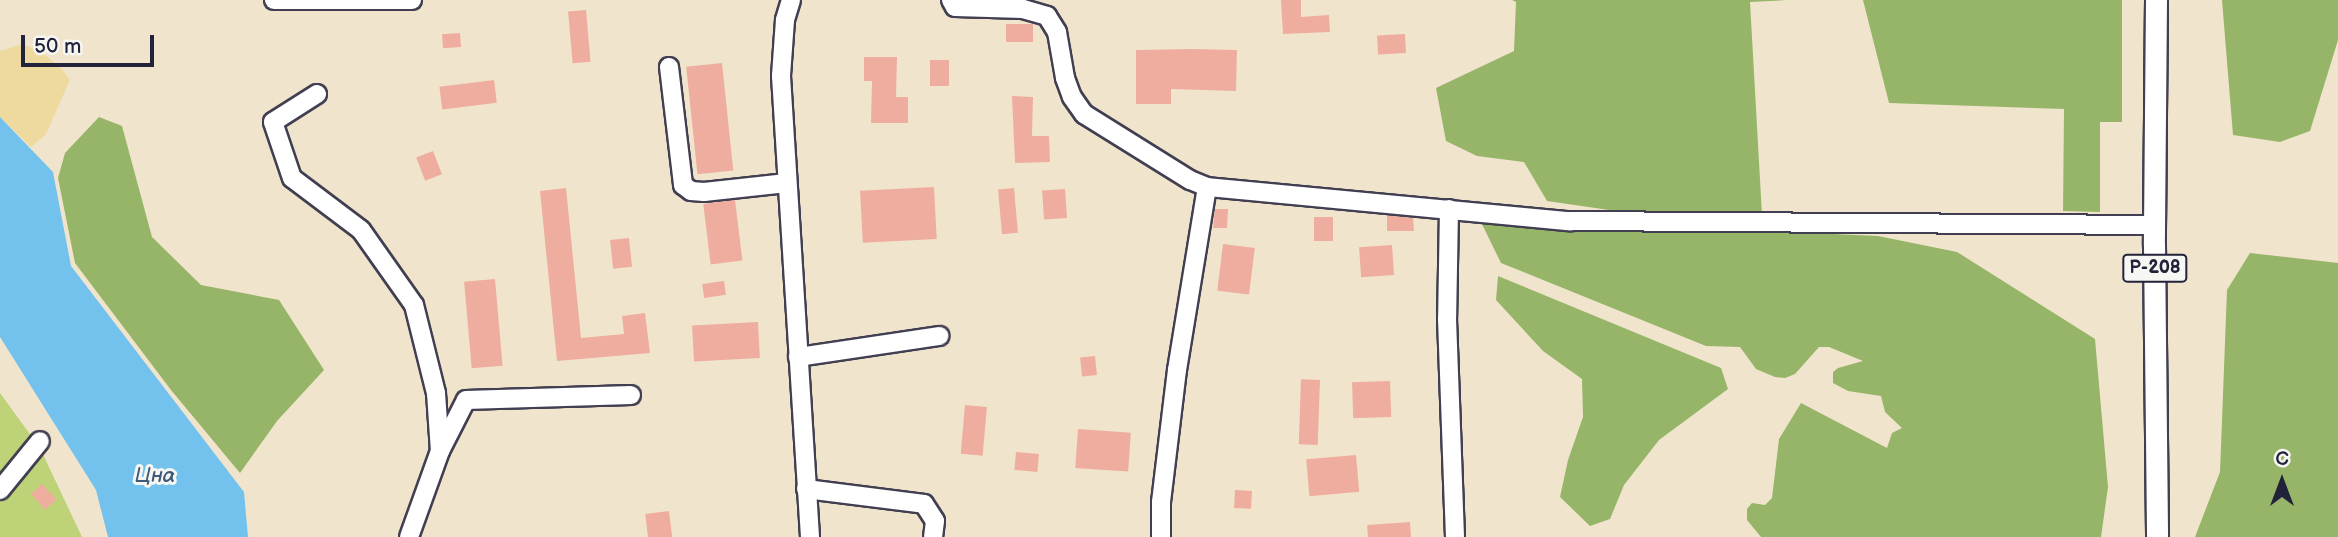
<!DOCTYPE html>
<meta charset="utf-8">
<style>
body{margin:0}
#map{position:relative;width:2338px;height:537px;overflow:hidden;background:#f0e5cc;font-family:"Balsamiq Sans",sans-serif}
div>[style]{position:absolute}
.green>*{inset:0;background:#bed377}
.forest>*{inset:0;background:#96b568}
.sand>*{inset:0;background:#eeda9e}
.water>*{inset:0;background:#73c2ee}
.building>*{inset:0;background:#eead9f;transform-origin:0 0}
.roads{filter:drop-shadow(2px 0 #413f51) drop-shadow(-2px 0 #413f51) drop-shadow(0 2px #413f51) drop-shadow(0 -2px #413f51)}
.minor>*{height:18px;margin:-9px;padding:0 9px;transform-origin:9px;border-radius:9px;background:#fff}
.major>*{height:21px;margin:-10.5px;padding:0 10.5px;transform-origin:10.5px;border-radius:10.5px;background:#fff}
span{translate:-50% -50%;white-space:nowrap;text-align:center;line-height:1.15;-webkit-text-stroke:6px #f6f6f2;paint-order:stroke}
.shield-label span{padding:2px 5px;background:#f6f6f2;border:2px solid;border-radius:5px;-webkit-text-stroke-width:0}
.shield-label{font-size:18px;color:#22223b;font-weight:700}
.water-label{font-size:21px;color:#3e5a7a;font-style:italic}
.north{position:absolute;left:2247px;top:446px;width:70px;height:70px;-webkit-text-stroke:5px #f6f6f2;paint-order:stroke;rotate:0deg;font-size:19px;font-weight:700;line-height:28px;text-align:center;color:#22223b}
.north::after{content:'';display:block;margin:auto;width:24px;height:32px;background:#22223b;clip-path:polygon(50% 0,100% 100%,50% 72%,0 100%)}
.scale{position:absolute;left:21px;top:35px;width:133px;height:32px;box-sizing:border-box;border:4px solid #22223b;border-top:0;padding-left:9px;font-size:21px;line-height:24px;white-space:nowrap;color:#22223b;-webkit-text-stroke:5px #f6f6f2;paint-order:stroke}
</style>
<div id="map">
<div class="green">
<i style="clip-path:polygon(0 393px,40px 448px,82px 537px,0 537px)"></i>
</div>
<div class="forest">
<i style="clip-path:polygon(1512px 0,1787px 0,1750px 2px,1762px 215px,1630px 213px,1547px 201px,1524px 162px,1477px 156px,1446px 141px,1436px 88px,1514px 51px,1516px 2px)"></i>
<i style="clip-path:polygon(1863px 0,2122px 0,2122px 122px,2100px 122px,2100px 212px,2063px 211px,2064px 109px,1889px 103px)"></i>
<i style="clip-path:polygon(2222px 0,2338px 0,2338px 40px,2310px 131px,2280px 142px,2233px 135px)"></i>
<i style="clip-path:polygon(99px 117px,122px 126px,152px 237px,201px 285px,279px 300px,324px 370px,277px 421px,240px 473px,171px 390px,75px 263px,58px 178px,65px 153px)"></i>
<i style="clip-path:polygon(1479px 218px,1878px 236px,1957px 252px,2095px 339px,2108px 487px,2101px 537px,1761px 537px,1747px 520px,1747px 509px,1752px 503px,1765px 505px,1772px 498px,1779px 439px,1801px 403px,1887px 448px,1892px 433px,1902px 428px,1885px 412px,1881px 396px,1848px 391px,1833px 383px,1833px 372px,1838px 368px,1863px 361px,1829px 347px,1819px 347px,1795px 374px,1785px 378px,1775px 377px,1756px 369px,1740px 347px,1706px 346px,1501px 263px)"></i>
<i style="clip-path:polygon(2250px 253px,2338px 263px,2338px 537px,2195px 537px,2220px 472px,2227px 290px)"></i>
<i style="clip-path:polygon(1498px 276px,1721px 368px,1728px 389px,1659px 440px,1624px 485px,1610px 519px,1590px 526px,1560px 497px,1568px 460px,1583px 417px,1582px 379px,1543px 351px,1496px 300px)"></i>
</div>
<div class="sand">
<i style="clip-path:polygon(22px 44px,40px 51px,61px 68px,70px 80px,46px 134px,31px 147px,0 117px,0 51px)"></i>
</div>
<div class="water">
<i style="clip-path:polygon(0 117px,53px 172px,71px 266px,244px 492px,248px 537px,108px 537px,96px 490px,0 337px)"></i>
</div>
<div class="building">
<i style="clip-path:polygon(1281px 0,1301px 0,1301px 17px,1329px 15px,1330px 32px,1283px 34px)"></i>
<i style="left:586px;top:10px;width:52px;height:18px;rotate:85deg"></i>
<i style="left:1033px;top:24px;width:18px;height:27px;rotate:90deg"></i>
<i style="left:460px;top:33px;width:14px;height:18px;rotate:86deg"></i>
<i style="left:1405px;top:34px;width:19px;height:28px;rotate:87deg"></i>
<i style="clip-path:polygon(1192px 49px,1237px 50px,1236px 91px,1171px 89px,1171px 104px,1136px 104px,1136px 50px)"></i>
<i style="clip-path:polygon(864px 57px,897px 57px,896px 97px,908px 97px,908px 123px,871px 123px,872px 81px,864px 81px)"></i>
<i style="left:930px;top:60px;width:19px;height:26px"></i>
<i style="left:722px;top:63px;width:108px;height:36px;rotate:84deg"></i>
<i style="left:494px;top:80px;width:23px;height:55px;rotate:83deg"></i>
<i style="clip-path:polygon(1012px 96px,1033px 97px,1032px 136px,1049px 136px,1050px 162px,1015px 163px)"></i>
<i style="left:433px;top:151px;width:25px;height:18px;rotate:69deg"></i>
<i style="left:934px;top:187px;width:52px;height:74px;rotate:87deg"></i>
<i style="clip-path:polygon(566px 188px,581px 338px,624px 334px,622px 316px,645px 313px,650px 353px,557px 361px,540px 191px)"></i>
<i style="left:1014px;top:188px;width:45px;height:16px;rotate:85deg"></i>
<i style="left:1065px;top:189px;width:29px;height:23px;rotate:86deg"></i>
<i style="left:735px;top:200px;width:61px;height:32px;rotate:83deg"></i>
<i style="clip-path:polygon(1215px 209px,1228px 209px,1227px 228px,1213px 228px)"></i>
<i style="clip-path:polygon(1387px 215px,1413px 218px,1414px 231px,1387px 231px)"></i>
<i style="left:1333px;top:217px;width:24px;height:19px;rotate:90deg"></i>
<i style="left:629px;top:238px;width:29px;height:19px;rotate:84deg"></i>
<i style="left:1223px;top:244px;width:32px;height:47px;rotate:7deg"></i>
<i style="left:1392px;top:245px;width:30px;height:33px;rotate:86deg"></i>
<i style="left:495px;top:279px;width:87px;height:31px;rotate:85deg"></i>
<i style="left:724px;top:281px;width:14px;height:22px;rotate:82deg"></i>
<i style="left:758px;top:322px;width:36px;height:66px;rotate:87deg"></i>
<i style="left:1095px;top:356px;width:19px;height:15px;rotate:84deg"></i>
<i style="left:1320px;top:380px;width:65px;height:19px;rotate:92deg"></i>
<i style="left:1390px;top:381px;width:36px;height:38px;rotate:88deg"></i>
<i style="left:965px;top:405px;width:22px;height:49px;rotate:5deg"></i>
<i style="left:1078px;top:429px;width:53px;height:39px;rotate:4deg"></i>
<i style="left:1016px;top:452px;width:23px;height:18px;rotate:5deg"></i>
<i style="left:1356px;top:455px;width:37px;height:50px;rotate:85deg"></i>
<i style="left:42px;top:484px;width:21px;height:15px;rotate:47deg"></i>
<i style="left:1235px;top:490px;width:17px;height:18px;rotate:3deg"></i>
<i style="left:669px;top:511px;width:26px;height:24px;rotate:83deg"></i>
<i style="left:1410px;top:522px;width:15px;height:43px;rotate:86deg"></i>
</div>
<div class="roads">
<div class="minor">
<i style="left:274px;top:0;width:138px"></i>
<i style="left:791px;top:0;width:21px;rotate:107deg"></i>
<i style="left:785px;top:20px;width:56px;rotate:94.1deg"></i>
<i style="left:781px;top:76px;width:462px;rotate:86.4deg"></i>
<i style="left:951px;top:0;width:8px;rotate:60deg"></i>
<i style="left:955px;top:7px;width:68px;rotate:1.7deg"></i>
<i style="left:1023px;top:9px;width:25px;rotate:16deg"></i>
<i style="left:1047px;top:16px;width:19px;rotate:58deg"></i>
<i style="left:1057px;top:32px;width:47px;rotate:80.1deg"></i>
<i style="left:1065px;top:78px;width:20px;rotate:70deg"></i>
<i style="left:1072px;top:97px;width:21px;rotate:55deg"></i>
<i style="left:1084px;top:114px;width:125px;rotate:31.9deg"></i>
<i style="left:1190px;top:180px;width:18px;rotate:22deg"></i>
<i style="left:669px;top:67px;width:119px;rotate:83.2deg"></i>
<i style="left:683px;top:185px;width:10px;rotate:37deg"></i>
<i style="left:691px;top:191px;width:13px;rotate:4deg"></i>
<i style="left:704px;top:192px;width:83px;rotate:-6.2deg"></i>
<i style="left:317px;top:94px;width:52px;rotate:147.5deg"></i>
<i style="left:273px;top:122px;width:59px;rotate:71.3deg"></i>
<i style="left:292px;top:178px;width:86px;rotate:37deg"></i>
<i style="left:361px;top:230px;width:92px;rotate:54.8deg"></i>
<i style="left:414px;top:305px;width:91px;rotate:76deg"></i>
<i style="left:436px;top:393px;width:58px;rotate:86.1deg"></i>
<i style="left:1449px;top:209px;width:110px;rotate:91deg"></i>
<i style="left:1447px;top:319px;width:218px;rotate:87.9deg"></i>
<i style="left:798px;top:357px;width:143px;rotate:-8.5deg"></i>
<i style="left:806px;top:489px;width:119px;rotate:7.2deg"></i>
<i style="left:924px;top:504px;width:20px;rotate:57deg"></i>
<i style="left:935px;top:521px;width:16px;rotate:97deg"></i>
<i style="left:0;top:490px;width:63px;rotate:-50.8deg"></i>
<i style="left:409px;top:537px;width:91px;rotate:-70.2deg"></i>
<i style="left:440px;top:451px;width:57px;rotate:-63deg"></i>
<i style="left:466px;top:400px;width:165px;rotate:-1.7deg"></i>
<i style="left:1161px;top:537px;width:35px;rotate:-90deg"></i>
<i style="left:1161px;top:502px;width:133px;rotate:-83.1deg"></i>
<i style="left:1177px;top:370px;width:185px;rotate:-80.7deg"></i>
<i style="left:1207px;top:187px;width:365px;rotate:5.4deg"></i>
<i style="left:1570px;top:221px;width:584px;rotate:0.39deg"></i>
</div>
<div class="major">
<i style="left:2156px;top:0;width:245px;rotate:90.5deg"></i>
<i style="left:2154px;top:245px;width:292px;rotate:89.4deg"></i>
</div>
</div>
<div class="shield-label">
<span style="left:2155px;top:268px">Р-208</span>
</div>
<div class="water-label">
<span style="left:155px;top:476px">Цна</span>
</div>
<div class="north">С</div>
<div class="scale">50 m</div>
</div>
